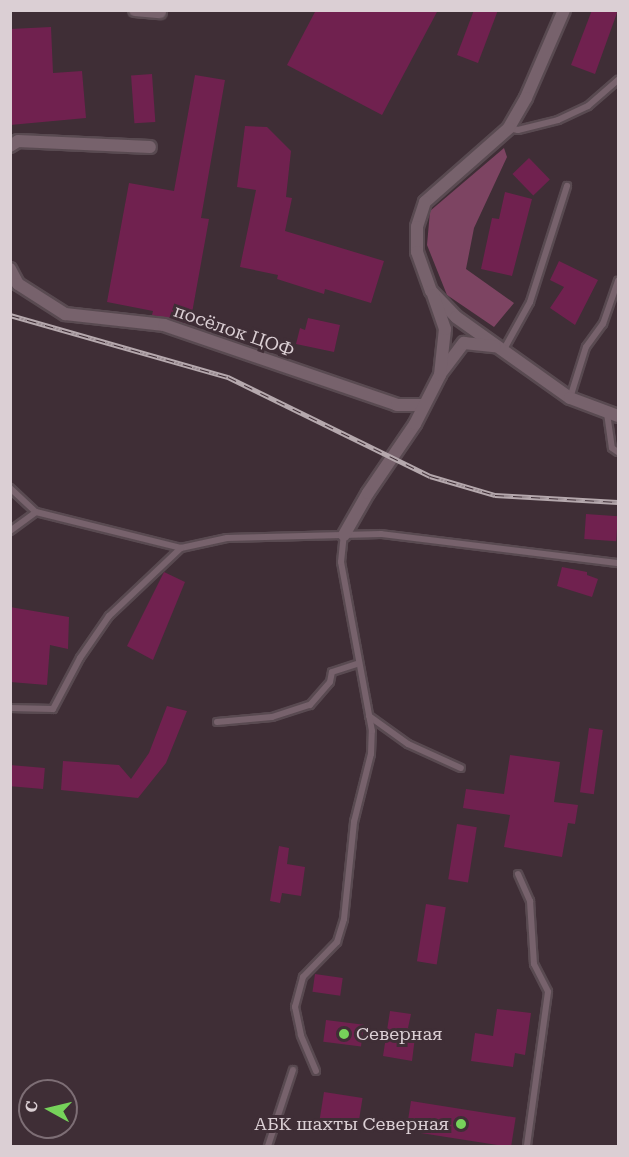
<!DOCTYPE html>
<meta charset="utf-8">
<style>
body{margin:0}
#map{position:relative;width:629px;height:1157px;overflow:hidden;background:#3f2e36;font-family:"Roboto Serif",serif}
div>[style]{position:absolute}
.green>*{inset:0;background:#7d4462}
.building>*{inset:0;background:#70214f;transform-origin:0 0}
.roads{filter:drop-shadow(2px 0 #594a51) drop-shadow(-2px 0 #594a51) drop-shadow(0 2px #594a51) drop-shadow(0 -2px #594a51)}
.service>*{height:6px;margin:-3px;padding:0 3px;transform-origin:3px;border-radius:3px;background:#77626c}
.minor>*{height:12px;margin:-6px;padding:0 6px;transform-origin:6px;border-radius:6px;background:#77626c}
.rail>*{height:5px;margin-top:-2.5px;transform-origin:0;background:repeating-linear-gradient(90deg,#3f2e36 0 9px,#b5a8ad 0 18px);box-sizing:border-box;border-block:2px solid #b5a8ad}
.dots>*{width:16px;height:16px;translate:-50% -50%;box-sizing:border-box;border:3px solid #3f2e36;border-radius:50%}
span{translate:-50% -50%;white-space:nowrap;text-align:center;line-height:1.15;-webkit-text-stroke:6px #3f2e36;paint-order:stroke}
.street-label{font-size:18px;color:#dbcfd4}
.poi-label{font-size:18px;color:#dbcfd4}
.left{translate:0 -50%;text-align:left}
.right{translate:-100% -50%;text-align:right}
.frame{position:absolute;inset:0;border:12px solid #dbcfd4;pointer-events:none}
.north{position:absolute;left:18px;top:1079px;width:60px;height:60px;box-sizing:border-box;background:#3f2e36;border:2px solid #7d6e75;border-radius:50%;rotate:278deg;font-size:16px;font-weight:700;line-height:24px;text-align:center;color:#dbcfd4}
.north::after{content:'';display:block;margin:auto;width:21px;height:27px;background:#76d25a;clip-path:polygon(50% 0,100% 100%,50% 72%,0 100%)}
</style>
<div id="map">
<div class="green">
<i style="clip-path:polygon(504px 148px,507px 157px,474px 228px,466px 269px,514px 303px,494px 327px,447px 295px,427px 245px,430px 211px)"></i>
</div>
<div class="building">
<i style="clip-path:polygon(316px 10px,438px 10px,382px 115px,287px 65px)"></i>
<i style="clip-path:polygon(474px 10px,498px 10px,478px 63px,457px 55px)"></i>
<i style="clip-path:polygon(592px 10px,618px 10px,595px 74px,571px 65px)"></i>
<i style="clip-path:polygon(51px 27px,53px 73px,82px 71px,86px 118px,10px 125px,10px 29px)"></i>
<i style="left:152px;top:74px;width:48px;height:21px;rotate:86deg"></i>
<i style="clip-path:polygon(195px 75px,225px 80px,201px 218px,209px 219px,190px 324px,152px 315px,153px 311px,107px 302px,129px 183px,174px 191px)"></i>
<i style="clip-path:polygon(245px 126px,267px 127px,291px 151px,286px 197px,292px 198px,285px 231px,384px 261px,371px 303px,325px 289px,324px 294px,277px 279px,278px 275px,240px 267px,256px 190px,237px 187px)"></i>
<i style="left:529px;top:158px;width:30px;height:23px;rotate:46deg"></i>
<i style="clip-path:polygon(505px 192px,532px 199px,512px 276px,481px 269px,492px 218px,499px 219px)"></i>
<i style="clip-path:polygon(559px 261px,598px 280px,575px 325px,550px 308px,564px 287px,550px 280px)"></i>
<i style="clip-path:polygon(308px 318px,340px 325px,334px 352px,296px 344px,300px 328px,305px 330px)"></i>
<i style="left:586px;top:514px;width:32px;height:25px;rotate:4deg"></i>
<i style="clip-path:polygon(562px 567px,587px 572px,587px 575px,598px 579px,592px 597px,557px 586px)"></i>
<i style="clip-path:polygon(164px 572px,185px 582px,153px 660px,127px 646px)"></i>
<i style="clip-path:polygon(10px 607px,69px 617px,68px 649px,50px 645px,47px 685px,10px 682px)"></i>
<i style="clip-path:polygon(167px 706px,187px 711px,166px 763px,138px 798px,61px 790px,63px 761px,119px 765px,131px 779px,149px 753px)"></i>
<i style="left:589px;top:728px;width:14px;height:65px;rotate:8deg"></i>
<i style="clip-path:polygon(510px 755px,560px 762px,554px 802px,578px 805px,575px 824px,568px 823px,562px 857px,504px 847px,510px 815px,463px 808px,466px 789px,504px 794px)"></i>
<i style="left:10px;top:765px;width:35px;height:21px;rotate:5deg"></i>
<i style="left:457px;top:824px;width:20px;height:56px;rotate:9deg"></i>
<i style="clip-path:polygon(279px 846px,289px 848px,287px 864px,305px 867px,301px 896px,282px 893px,280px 903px,270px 901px)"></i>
<i style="left:426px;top:904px;width:20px;height:58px;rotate:9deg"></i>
<i style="left:315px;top:974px;width:28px;height:18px;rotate:8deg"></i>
<i style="clip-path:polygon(497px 1009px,531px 1013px,525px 1055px,515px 1053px,513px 1067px,471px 1061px,475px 1033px,493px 1036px)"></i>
<i style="clip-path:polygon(390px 1011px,411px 1014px,408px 1028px,416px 1029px,412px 1061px,383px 1056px)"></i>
<i style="left:326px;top:1020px;width:38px;height:22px;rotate:7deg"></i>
<i style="left:324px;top:1092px;width:39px;height:30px;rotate:9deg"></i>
<i style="left:411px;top:1101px;width:106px;height:30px;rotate:9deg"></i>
</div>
<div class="roads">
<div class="service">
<i style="left:509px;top:128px;width:9px;rotate:13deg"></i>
<i style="left:518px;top:130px;width:41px;rotate:-14deg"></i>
<i style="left:558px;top:120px;width:33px;rotate:-25deg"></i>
<i style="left:588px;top:106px;width:40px;rotate:-41deg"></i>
<i style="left:503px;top:351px;width:56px;rotate:-61.1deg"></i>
<i style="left:530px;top:302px;width:122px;rotate:-72.3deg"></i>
<i style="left:570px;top:398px;width:53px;rotate:-72.6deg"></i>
<i style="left:586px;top:347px;width:29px;rotate:-54deg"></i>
<i style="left:603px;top:324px;width:46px;rotate:-70.8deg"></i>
<i style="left:607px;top:413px;width:35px;rotate:82deg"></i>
<i style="left:612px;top:448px;width:7px;rotate:34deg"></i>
<i style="left:10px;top:488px;width:35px;rotate:43deg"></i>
<i style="left:36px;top:512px;width:149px;rotate:13.9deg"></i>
<i style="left:181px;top:548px;width:47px;rotate:-12.3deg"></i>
<i style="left:227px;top:538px;width:154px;rotate:-1.5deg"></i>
<i style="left:381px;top:534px;width:239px;rotate:7deg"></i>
<i style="left:10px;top:531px;width:32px;rotate:-36deg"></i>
<i style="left:10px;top:708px;width:43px;rotate:1.3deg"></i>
<i style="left:53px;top:709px;width:58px;rotate:-62.1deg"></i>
<i style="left:80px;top:658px;width:51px;rotate:-55.4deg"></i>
<i style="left:109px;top:616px;width:99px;rotate:-43.4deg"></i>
<i style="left:369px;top:716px;width:48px;rotate:35.7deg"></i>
<i style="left:408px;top:744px;width:58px;rotate:24.4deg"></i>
<i style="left:217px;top:722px;width:55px;rotate:-5.2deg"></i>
<i style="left:272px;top:717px;width:40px;rotate:-18deg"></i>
<i style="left:310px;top:705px;width:30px;rotate:-49deg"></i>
<i style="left:330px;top:682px;width:10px;rotate:-79deg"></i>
<i style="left:332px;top:672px;width:28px;rotate:-18deg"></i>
<i style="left:518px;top:874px;width:30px;rotate:66deg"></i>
<i style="left:530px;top:901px;width:63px;rotate:86.4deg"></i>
<i style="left:534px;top:964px;width:31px;rotate:63deg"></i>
<i style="left:548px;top:992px;width:155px;rotate:97.8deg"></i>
<i style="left:316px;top:1071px;width:39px;rotate:-113deg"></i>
<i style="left:301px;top:1035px;width:29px;rotate:-102deg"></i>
<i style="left:295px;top:1007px;width:31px;rotate:-75deg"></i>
<i style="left:303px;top:977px;width:49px;rotate:-45.8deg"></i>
<i style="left:337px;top:942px;width:24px;rotate:-73deg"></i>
<i style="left:344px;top:919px;width:98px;rotate:-84.1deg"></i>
<i style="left:354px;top:822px;width:70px;rotate:-76deg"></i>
<i style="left:371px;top:754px;width:23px;rotate:-88deg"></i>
<i style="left:372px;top:731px;width:172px;rotate:-100.4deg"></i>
<i style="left:341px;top:562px;width:27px;rotate:-84deg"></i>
<i style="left:268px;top:1146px;width:80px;rotate:-71.8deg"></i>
</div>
<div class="minor">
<i style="left:135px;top:10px;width:25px;rotate:5deg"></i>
<i style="left:564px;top:10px;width:96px;rotate:113.4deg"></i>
<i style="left:526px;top:98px;width:34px;rotate:120deg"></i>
<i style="left:509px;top:128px;width:112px;rotate:138.6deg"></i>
<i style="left:425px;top:202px;width:26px;rotate:108deg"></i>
<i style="left:417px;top:227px;width:25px;rotate:90deg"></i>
<i style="left:417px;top:252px;width:41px;rotate:70.3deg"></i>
<i style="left:431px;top:291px;width:36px;rotate:46deg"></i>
<i style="left:456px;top:317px;width:140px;rotate:35.4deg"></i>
<i style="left:570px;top:398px;width:51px;rotate:20.6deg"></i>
<i style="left:10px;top:146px;width:9px;rotate:-32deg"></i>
<i style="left:18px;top:141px;width:132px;rotate:2.6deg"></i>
<i style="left:10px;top:269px;width:17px;rotate:62deg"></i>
<i style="left:18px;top:284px;width:56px;rotate:32.6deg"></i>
<i style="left:65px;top:314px;width:100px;rotate:6.3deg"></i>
<i style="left:164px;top:325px;width:246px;rotate:18.9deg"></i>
<i style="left:397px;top:405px;width:26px"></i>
<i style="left:441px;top:373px;width:38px;rotate:-53deg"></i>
<i style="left:464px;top:343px;width:31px;rotate:6deg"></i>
<i style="left:344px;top:535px;width:48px;rotate:-60.3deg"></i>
<i style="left:368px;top:493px;width:83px;rotate:-55.7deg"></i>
<i style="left:415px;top:424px;width:55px;rotate:-63deg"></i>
<i style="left:440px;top:375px;width:46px;rotate:-83.8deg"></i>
<i style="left:445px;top:329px;width:36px;rotate:-109deg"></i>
</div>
</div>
<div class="rail">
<i style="left:10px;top:315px;width:227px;rotate:15.9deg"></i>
<i style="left:228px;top:377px;width:225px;rotate:26.1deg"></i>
<i style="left:430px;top:476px;width:68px;rotate:16.3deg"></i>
<i style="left:495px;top:495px;width:123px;rotate:3.3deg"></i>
</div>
<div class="dots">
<i style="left:344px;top:1034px;background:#76d25a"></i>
<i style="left:461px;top:1124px;background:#76d25a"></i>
</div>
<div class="street-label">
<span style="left:234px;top:331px;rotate:19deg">посёлок ЦОФ</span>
</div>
<div class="poi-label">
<span class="left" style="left:356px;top:1034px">Северная</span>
<span class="right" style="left:449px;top:1124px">АБК шахты Северная</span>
</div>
<div class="frame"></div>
<div class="north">С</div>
</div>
